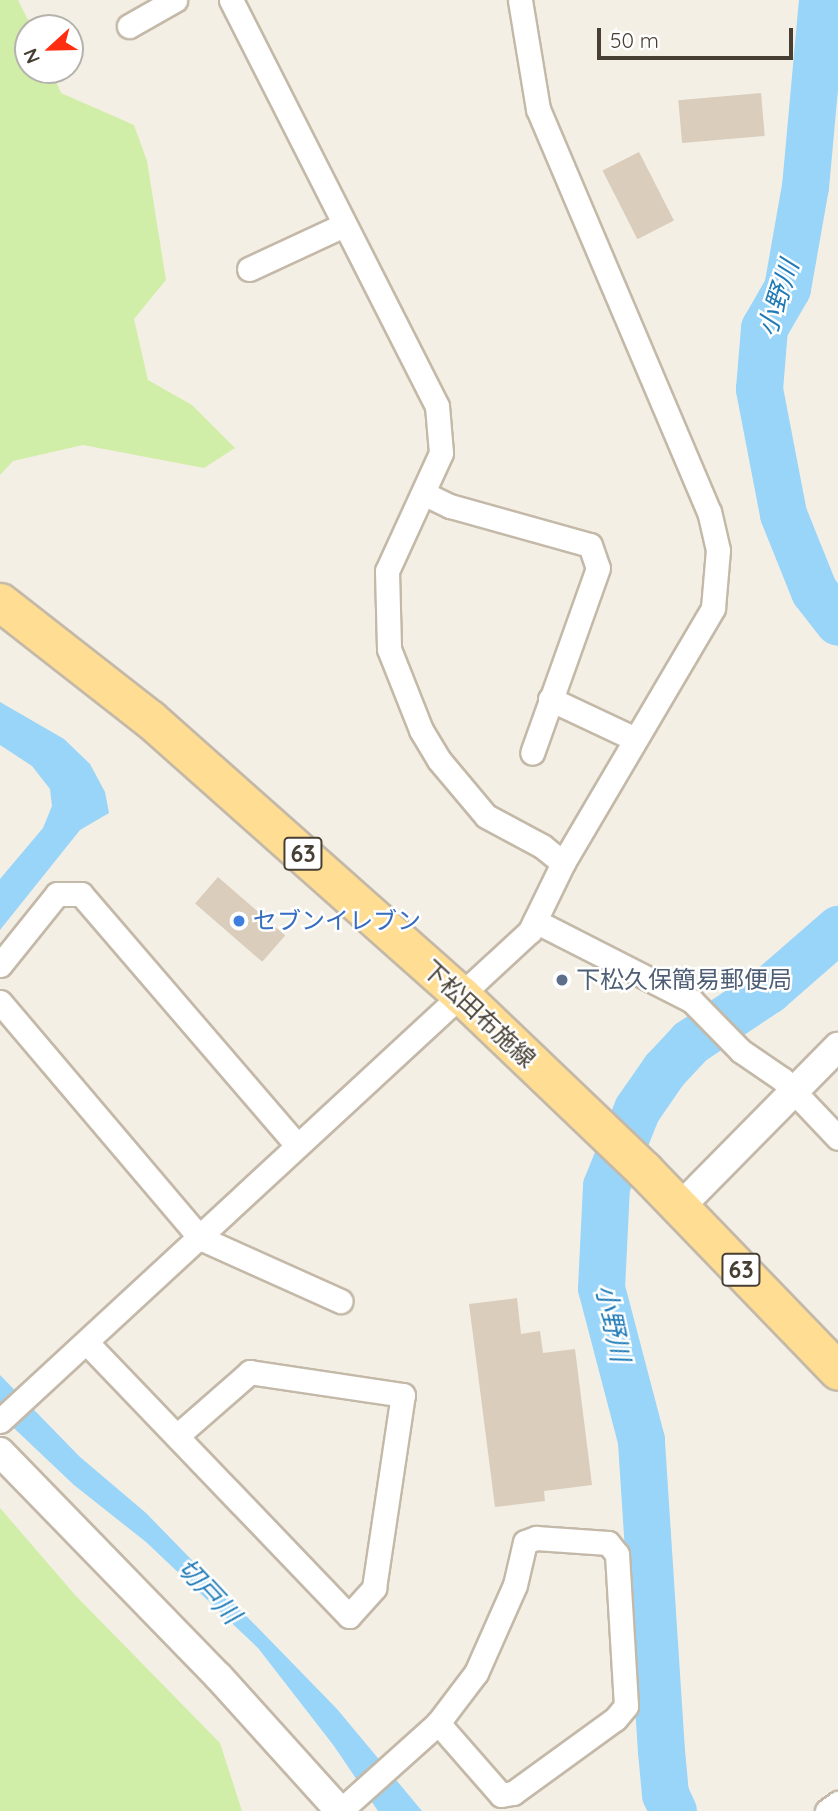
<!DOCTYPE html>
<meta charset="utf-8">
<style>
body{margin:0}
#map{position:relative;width:838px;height:1811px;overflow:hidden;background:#f4efe4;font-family:Quicksand,"Noto Sans JP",sans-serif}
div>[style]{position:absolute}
.green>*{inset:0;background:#d0eea8}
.water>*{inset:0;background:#99d4f9}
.river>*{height:47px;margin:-23.5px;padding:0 23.5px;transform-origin:23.5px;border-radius:23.5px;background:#99d4f9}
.building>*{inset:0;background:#dacdbb;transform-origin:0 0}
.roads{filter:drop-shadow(2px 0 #c4b9a8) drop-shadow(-2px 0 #c4b9a8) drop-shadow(0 2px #c4b9a8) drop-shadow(0 -2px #c4b9a8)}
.minor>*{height:23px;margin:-11.5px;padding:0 11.5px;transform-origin:11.5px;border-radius:11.5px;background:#fff}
.tertiary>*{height:28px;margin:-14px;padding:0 14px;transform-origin:14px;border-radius:14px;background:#fff}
.primary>*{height:37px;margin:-18.5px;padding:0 18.5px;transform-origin:18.5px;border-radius:18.5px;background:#ffdd92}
.dots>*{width:19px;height:19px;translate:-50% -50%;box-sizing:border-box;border:4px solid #fff;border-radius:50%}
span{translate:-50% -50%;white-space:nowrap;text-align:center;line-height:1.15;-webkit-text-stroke:5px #fff;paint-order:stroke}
.shield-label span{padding:2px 5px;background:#fff;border:2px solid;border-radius:5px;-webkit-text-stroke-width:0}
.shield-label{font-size:23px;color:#473f33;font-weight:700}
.shop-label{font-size:24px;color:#366cbe}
.left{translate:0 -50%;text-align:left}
.service-label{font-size:24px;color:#4e5e75}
.street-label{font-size:24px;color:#473f33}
.water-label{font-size:26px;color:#1f7ab6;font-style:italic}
.north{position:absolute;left:14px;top:14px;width:70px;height:70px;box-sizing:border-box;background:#fff;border:2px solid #b5b2ad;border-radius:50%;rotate:248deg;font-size:19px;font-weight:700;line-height:28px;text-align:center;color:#473f33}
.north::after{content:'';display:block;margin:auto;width:24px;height:32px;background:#ff2e10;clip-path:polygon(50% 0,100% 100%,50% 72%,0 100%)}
.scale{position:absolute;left:597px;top:28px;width:196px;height:32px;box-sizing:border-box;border:4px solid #473f33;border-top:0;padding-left:9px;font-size:21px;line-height:24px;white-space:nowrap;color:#473f33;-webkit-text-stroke:5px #fff;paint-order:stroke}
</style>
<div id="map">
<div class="green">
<i style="clip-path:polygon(0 0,18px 0,32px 28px,28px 28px,28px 70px,51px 70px,61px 93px,134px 125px,147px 161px,166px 280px,134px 319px,148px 380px,192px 405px,235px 448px,204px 468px,83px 445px,13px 461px,0 475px)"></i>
<i style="clip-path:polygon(0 1508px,76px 1596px,220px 1743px,242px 1811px,0 1811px)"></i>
</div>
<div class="water">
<i style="clip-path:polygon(0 702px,64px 739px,90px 764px,105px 792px,109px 813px,80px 830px,0 930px,0 879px,43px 828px,52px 806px,50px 789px,32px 766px,0 745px)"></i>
<i style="clip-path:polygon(0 1375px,80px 1457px,146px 1513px,337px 1709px,422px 1811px,378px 1811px,334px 1746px,258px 1648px,146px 1542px,74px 1485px,0 1415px)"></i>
</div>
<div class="river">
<i style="left:822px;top:0;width:187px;rotate:95.2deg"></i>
<i style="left:805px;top:186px;width:104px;rotate:100deg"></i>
<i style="left:787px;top:288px;width:46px;rotate:119.9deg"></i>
<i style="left:764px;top:328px;width:61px;rotate:94.7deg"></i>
<i style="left:759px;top:389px;width:127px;rotate:79.1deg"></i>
<i style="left:783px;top:514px;width:83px;rotate:68.1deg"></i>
<i style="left:814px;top:591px;width:39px;rotate:52deg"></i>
<i style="left:673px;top:1811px;width:19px;rotate:-115deg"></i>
<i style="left:665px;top:1794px;width:43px;rotate:-95.3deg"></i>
<i style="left:661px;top:1751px;width:312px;rotate:-93.7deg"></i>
<i style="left:641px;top:1440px;width:157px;rotate:-104.7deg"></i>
<i style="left:601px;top:1288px;width:102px;rotate:-87.2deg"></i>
<i style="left:606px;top:1186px;width:83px;rotate:-68.1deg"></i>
<i style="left:637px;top:1109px;width:47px;rotate:-55.3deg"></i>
<i style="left:664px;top:1070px;width:38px;rotate:-47deg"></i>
<i style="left:690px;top:1042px;width:94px;rotate:-33.7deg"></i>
<i style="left:768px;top:990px;width:93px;rotate:-41.1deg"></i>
</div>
<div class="building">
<i style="left:761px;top:93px;width:43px;height:83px;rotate:85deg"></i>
<i style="left:639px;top:152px;width:77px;height:41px;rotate:63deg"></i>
<i style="left:218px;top:877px;width:89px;height:35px;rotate:41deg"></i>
<i style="clip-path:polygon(517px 1298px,521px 1334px,540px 1331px,543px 1353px,575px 1349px,592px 1485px,544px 1491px,545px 1501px,495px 1507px,469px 1304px)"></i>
</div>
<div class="roads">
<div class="minor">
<i style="left:231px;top:0;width:455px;rotate:63.1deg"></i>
<i style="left:437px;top:406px;width:47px;rotate:85.1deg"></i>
<i style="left:441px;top:453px;width:130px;rotate:114.6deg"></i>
<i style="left:387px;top:571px;width:78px;rotate:88.5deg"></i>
<i style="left:389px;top:649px;width:87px;rotate:68.4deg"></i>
<i style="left:421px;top:730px;width:35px;rotate:59deg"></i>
<i style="left:439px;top:760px;width:73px;rotate:50deg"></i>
<i style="left:486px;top:816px;width:64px;rotate:28.2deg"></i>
<i style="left:542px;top:846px;width:27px;rotate:39deg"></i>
<i style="left:129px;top:26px;width:53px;rotate:-29.5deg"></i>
<i style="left:249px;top:269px;width:105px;rotate:-24.9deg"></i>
<i style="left:425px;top:494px;width:28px;rotate:26deg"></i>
<i style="left:450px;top:506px;width:145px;rotate:15.6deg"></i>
<i style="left:590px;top:545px;width:24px;rotate:71deg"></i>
<i style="left:598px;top:568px;width:196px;rotate:109.6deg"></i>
<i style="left:550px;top:699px;width:94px;rotate:25.2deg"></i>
<i style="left:535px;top:921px;width:176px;rotate:27deg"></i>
<i style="left:692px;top:1001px;width:70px;rotate:45.6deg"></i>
<i style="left:741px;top:1051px;width:50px;rotate:34.3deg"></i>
<i style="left:782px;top:1079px;width:81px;rotate:46.5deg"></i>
<i style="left:0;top:965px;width:91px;rotate:-51.2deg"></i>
<i style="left:57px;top:894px;width:24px"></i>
<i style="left:81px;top:894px;width:331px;rotate:49.3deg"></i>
<i style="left:0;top:1002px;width:309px;rotate:49.7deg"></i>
<i style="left:200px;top:1238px;width:154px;rotate:24.2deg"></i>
<i style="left:88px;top:1344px;width:377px;rotate:46.2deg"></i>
<i style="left:349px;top:1616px;width:38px;rotate:-48deg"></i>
<i style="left:374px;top:1588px;width:195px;rotate:-81.5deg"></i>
<i style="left:403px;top:1395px;width:155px;rotate:-171.5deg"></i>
<i style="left:250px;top:1372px;width:97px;rotate:138.8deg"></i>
<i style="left:0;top:1421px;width:722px;rotate:-42.75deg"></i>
<i style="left:530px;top:931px;width:76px;rotate:-64.1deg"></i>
<i style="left:563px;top:863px;width:296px;rotate:-59.5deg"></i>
<i style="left:713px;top:608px;width:58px;rotate:-85.1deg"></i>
<i style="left:718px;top:550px;width:39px;rotate:-103deg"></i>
<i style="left:709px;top:512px;width:438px;rotate:-113deg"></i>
<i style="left:538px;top:109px;width:110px;rotate:-99.4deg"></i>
<i style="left:340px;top:1811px;width:132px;rotate:-41.9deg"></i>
<i style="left:438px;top:1723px;width:63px;rotate:-52.8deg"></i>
<i style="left:476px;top:1673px;width:96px;rotate:-66.1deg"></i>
<i style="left:515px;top:1585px;width:44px;rotate:-76.9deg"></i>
<i style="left:525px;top:1542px;width:12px;rotate:-20deg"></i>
<i style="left:536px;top:1538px;width:72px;rotate:4deg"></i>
<i style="left:608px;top:1543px;width:14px;rotate:51deg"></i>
<i style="left:617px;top:1554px;width:152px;rotate:86.6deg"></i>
<i style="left:626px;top:1706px;width:17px;rotate:130deg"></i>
<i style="left:615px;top:1719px;width:126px;rotate:144deg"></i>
<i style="left:513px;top:1793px;width:12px;rotate:171deg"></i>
<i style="left:501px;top:1795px;width:96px;rotate:-131.2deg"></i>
<i style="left:827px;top:1811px;width:14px;rotate:-36deg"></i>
</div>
<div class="tertiary">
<i style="left:680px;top:1207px;width:225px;rotate:-45.4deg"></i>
<i style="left:0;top:1452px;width:313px;rotate:45.8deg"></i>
<i style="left:218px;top:1676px;width:182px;rotate:47.9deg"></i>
</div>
<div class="primary">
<i style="left:0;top:602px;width:190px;rotate:38deg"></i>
<i style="left:150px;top:719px;width:416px;rotate:41.6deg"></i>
<i style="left:461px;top:995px;width:253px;rotate:43.7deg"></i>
<i style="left:644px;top:1170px;width:279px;rotate:46deg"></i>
</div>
</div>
<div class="dots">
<i style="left:239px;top:921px;background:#3f7fe0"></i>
<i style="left:562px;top:980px;background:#5c6f8a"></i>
</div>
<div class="shield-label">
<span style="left:303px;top:854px">63</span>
<span style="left:741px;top:1270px">63</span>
</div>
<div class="shop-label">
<span class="left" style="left:253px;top:921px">セブンイレブン</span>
</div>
<div class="service-label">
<span class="left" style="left:576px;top:980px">下松久保簡易郵便局</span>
</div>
<div class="street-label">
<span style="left:479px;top:1014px;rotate:43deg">下松田布施線</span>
</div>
<div class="water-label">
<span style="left:778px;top:298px;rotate:-72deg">小野川</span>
<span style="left:613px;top:1323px;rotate:78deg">小野川</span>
<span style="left:209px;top:1591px;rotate:47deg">切戸川</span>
</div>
<div class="north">N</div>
<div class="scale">50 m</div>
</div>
